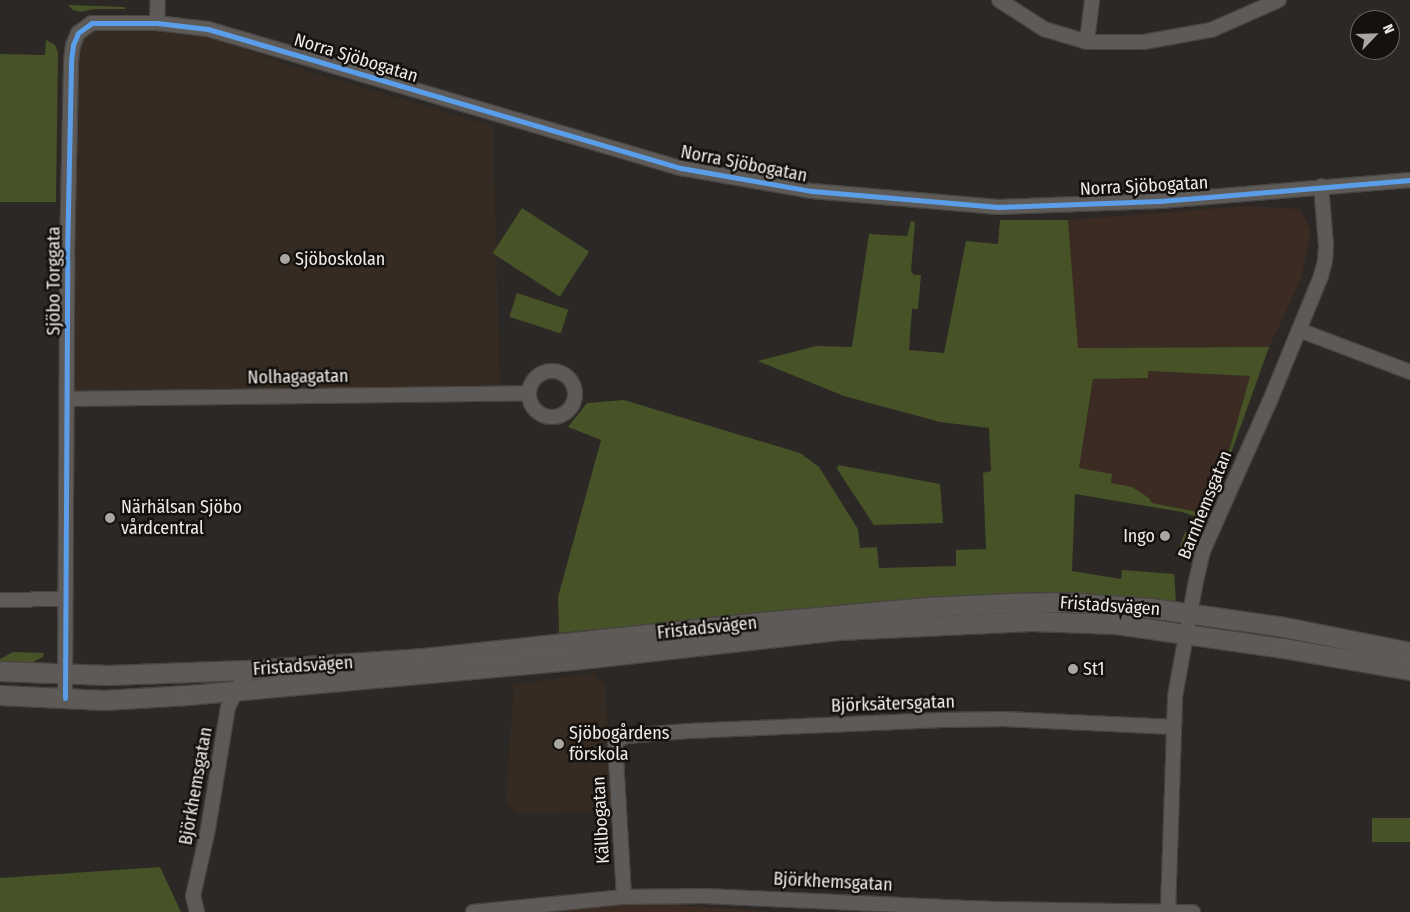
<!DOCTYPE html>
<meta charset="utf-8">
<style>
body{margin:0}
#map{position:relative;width:1410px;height:912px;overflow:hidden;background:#2b2825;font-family:"Fira Sans Condensed",sans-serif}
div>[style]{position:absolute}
.built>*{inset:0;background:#352b22}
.industrial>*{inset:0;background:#3b2b23}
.green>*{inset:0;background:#475227;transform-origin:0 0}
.roads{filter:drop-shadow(1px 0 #474442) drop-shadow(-1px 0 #474442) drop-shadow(0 1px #474442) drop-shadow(0 -1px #474442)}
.street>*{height:14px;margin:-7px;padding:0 7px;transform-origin:7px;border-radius:7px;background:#5d5a58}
.street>.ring{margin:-7px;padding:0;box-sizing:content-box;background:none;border:14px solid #5d5a58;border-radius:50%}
.secondary>*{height:19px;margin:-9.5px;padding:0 9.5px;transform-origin:9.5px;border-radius:9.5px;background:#5d5a58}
.cycleway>*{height:5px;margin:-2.5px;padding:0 2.5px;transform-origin:2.5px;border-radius:2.5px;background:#5a9eea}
.dots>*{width:14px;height:14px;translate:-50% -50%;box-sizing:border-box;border:2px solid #14110e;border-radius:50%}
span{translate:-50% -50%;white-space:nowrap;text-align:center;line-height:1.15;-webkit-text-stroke:5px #14110e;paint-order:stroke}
.street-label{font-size:18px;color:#efeae6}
.poi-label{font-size:18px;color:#efeae6}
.left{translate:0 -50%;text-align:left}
.right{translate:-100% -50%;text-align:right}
.north{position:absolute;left:1350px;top:10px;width:50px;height:50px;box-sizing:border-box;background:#14110e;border:1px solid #6c6864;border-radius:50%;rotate:66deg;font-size:14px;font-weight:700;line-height:20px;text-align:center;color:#efeae6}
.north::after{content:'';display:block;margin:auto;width:18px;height:22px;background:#aaa6a2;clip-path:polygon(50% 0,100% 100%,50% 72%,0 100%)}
</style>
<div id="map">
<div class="built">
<i style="clip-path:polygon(92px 30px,153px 30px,207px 35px,300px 69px,493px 126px,500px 392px,73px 397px,77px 50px)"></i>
<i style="clip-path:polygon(593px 673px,605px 687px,613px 810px,522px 814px,514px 810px,506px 800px,514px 685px)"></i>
</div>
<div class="industrial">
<i style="clip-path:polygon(1246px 206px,1300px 209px,1311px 231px,1301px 279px,1269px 347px,1077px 348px,1068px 220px)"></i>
<i style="clip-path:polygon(1147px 371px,1250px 376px,1218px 490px,1208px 514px,1152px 503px,1132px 487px,1111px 483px,1112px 474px,1079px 468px,1093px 379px,1147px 378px)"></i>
<i style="clip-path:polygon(638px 902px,773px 912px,543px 912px)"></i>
</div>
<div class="green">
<i style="clip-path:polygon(68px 5px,125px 7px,125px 9px,95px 9px,80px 12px,73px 10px)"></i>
<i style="clip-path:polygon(46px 40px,55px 45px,58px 52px,56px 202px,0 202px,0 54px,45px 55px)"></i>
<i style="left:522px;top:208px;width:80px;height:54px;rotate:33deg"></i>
<i style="clip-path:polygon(1000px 220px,1068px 220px,1078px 348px,1269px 347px,1218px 490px,1250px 376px,1148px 371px,1148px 378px,1093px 379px,1079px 468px,1112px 474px,1111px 483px,1132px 487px,1149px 498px,1152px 503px,1208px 514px,1206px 520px,1182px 512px,1075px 494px,1072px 571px,1121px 579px,1122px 570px,1174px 574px,1176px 602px,992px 594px,929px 597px,559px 633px,558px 597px,601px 440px,568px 427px,587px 403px,624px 400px,800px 453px,819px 467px,858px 529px,860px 548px,877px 547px,879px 568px,956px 566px,956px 550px,986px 549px,983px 473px,991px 471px,989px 428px,940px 422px,844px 396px,758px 361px,816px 346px,852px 347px,869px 234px,907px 236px,911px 221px,915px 222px,911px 271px,914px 275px,921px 275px,918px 309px,912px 309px,909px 350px,944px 353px,966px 241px,998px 244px)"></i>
<i style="left:517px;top:293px;width:54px;height:25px;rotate:18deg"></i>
<i style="clip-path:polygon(838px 465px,940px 484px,943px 523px,874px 525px,837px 469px)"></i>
<i style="clip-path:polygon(1185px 532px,1191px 535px,1196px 545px,1193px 555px,1184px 559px,1176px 557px)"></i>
<i style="clip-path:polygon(13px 652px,44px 653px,43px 657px,33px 662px,0 662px,0 659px)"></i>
<i style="left:1372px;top:818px;width:38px;height:24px"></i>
<i style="clip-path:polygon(160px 867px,181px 912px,0 912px,0 878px)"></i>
</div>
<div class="roads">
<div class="street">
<i style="left:999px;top:0;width:54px;rotate:32.8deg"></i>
<i style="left:1044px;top:29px;width:45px;rotate:16.8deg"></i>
<i style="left:1087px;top:42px;width:57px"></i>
<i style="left:1144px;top:42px;width:68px;rotate:-10.2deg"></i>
<i style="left:1211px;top:30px;width:74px;rotate:-23.8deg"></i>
<i style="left:157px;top:23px;width:23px;rotate:-88deg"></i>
<i style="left:1087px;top:42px;width:42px;rotate:-83.2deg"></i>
<i style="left:1299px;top:330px;width:119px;rotate:20.7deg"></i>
<i class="ring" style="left:529px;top:371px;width:32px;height:32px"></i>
<i style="left:68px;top:399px;width:461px;rotate:-0.7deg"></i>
<i style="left:0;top:600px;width:65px;rotate:-0.9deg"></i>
<i style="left:65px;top:698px;width:441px;rotate:-89.7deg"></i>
<i style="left:67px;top:257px;width:196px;rotate:-88.8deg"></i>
<i style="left:71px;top:61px;width:16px;rotate:-83deg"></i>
<i style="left:73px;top:45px;width:13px;rotate:-67deg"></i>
<i style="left:78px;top:33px;width:17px;rotate:-36deg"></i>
<i style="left:92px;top:23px;width:65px"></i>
<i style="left:157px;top:23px;width:51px;rotate:6.7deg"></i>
<i style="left:208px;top:29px;width:493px;rotate:16.4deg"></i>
<i style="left:681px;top:168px;width:133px;rotate:10deg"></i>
<i style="left:812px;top:191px;width:187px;rotate:4.9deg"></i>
<i style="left:998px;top:207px;width:162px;rotate:-2.1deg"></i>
<i style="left:1160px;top:201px;width:251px;rotate:-4.8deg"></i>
<i style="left:624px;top:897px;width:155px;rotate:-93.3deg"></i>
<i style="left:615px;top:742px;width:13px;rotate:-29deg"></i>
<i style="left:626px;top:736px;width:63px;rotate:-4.5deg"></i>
<i style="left:689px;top:731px;width:253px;rotate:-2.5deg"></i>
<i style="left:942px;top:720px;width:62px;rotate:-0.9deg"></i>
<i style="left:1004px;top:719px;width:170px;rotate:2.7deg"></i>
<i style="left:1168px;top:911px;width:215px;rotate:-88.1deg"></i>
<i style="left:1175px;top:696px;width:117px;rotate:-79.7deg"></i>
<i style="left:1196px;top:581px;width:31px;rotate:-77deg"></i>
<i style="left:1203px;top:551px;width:162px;rotate:-66deg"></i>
<i style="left:1269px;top:403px;width:137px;rotate:-67.7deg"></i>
<i style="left:1321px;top:276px;width:16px;rotate:-75deg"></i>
<i style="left:1325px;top:261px;width:16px;rotate:-86deg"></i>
<i style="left:1326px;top:245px;width:59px;rotate:-94.8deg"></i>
<i style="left:197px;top:912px;width:16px;rotate:-104deg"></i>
<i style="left:193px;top:896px;width:69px;rotate:-77.4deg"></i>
<i style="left:208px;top:829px;width:124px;rotate:-80.7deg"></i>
<i style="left:228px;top:707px;width:42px;rotate:-62.8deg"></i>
<i style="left:473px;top:912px;width:152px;rotate:-5.7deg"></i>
<i style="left:624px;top:897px;width:80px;rotate:-0.7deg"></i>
<i style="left:704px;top:896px;width:289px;rotate:2.6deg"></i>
<i style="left:993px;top:909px;width:200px;rotate:0.9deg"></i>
</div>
<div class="secondary">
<i style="left:0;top:671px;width:108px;rotate:2.1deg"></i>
<i style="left:108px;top:675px;width:139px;rotate:-2.1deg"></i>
<i style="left:247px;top:670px;width:177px;rotate:-3.9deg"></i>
<i style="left:424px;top:658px;width:329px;rotate:-6.1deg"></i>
<i style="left:751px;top:623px;width:176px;rotate:-5.2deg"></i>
<i style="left:926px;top:607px;width:83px;rotate:-2.8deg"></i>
<i style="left:1009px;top:603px;width:55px;rotate:-1deg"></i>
<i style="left:1064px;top:602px;width:87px;rotate:3.9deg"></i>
<i style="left:1151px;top:608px;width:134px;rotate:8.1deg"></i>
<i style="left:1284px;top:627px;width:128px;rotate:11.2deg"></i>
<i style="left:0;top:695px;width:104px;rotate:2.8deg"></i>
<i style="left:104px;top:700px;width:84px;rotate:-3.4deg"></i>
<i style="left:188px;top:695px;width:395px;rotate:-5.2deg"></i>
<i style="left:581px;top:659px;width:259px;rotate:-6.4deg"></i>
<i style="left:838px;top:630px;width:193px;rotate:-2.7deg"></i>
<i style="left:1031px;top:621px;width:85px;rotate:2deg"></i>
<i style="left:1116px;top:624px;width:169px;rotate:8.2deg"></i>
<i style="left:1283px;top:648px;width:129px;rotate:9.8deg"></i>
</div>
</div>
<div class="cycleway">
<i style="left:65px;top:698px;width:441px;rotate:-89.7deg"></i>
<i style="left:67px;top:257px;width:196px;rotate:-88.8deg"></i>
<i style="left:71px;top:61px;width:16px;rotate:-83deg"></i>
<i style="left:73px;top:45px;width:13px;rotate:-67deg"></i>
<i style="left:78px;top:33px;width:17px;rotate:-36deg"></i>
<i style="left:92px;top:23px;width:65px"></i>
<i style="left:157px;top:23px;width:51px;rotate:6.7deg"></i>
<i style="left:208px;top:29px;width:493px;rotate:16.4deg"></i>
<i style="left:681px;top:168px;width:133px;rotate:10deg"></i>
<i style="left:812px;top:191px;width:187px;rotate:4.9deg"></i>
<i style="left:998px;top:207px;width:162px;rotate:-2.1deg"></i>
<i style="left:1160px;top:201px;width:251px;rotate:-4.8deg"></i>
</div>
<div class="dots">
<i style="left:285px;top:259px;background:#aaa6a2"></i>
<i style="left:110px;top:518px;background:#aaa6a2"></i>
<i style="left:1165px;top:536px;background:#aaa6a2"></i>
<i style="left:1073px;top:669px;background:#aaa6a2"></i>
<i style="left:559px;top:744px;background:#aaa6a2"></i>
</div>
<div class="street-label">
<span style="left:356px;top:58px;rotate:17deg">Norra Sjöbogatan</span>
<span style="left:744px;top:164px;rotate:11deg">Norra Sjöbogatan</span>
<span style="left:1144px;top:186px;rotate:-3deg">Norra Sjöbogatan</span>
<span style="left:54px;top:281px;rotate:-90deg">Sjöbo Torggata</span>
<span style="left:298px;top:377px;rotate:-1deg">Nolhagagatan</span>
<span style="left:1205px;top:505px;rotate:-68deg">Barnhemsgatan</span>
<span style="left:1110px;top:606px;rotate:4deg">Fristadsvägen</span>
<span style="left:707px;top:628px;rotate:-6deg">Fristadsvägen</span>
<span style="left:303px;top:666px;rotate:-4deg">Fristadsvägen</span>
<span style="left:893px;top:704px;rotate:-2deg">Björksätersgatan</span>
<span style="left:196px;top:786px;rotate:-80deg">Björkhemsgatan</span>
<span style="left:601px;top:820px;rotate:-93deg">Källbogatan</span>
<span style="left:833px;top:882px;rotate:3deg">Björkhemsgatan</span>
</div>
<div class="poi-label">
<span class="left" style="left:295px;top:259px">Sjöboskolan</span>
<span class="left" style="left:121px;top:518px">Närhälsan Sjöbo<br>vårdcentral</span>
<span class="right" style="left:1155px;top:536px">Ingo</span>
<span class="left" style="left:1083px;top:669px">St1</span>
<span class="left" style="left:569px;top:744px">Sjöbogårdens<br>förskola</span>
</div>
<div class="north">N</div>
</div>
